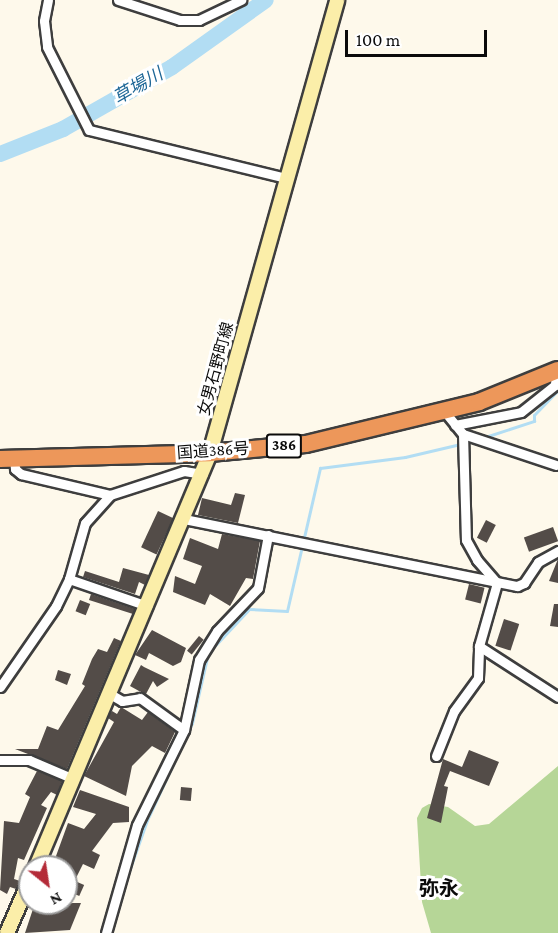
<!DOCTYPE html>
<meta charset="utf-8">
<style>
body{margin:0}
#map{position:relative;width:558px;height:933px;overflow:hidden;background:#fef9eb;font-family:"Crimson Pro","Noto Sans JP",serif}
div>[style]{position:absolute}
.forest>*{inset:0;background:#b6d697}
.stream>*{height:3px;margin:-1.5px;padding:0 1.5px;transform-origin:1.5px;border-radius:1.5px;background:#b2ddf3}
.river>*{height:16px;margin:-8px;padding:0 8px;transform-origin:8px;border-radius:8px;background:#b2ddf3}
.building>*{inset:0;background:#534c48;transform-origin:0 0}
.roads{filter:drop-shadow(2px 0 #3e3e3e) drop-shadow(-2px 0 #3e3e3e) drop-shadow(0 2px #3e3e3e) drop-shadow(0 -2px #3e3e3e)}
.street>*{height:9px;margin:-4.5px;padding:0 4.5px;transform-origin:4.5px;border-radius:4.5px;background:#fff}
.secondary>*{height:14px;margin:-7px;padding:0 7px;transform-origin:7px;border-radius:7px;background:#fbeea9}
.highway>*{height:16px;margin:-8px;padding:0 8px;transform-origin:8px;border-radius:8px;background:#ed975a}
span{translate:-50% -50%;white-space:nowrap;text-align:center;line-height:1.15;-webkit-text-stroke:6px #fff;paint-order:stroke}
.shield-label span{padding:2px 4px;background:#fff;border:2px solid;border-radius:4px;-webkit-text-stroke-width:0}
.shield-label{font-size:15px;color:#0b0b0b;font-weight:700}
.street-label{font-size:16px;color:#0b0b0b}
.water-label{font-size:18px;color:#1c6696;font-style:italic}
.quarter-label{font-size:20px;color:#0b0b0b;font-weight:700}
.north{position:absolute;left:18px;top:855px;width:60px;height:60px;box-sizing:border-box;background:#fff;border:2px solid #9d9d9d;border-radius:50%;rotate:150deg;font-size:16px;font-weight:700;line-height:24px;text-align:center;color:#0b0b0b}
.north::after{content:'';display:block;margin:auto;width:21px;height:27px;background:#b42b38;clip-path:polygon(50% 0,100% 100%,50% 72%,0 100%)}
.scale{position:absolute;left:345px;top:30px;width:142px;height:27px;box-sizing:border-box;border:3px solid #0b0b0b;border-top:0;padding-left:8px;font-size:18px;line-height:21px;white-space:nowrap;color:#0b0b0b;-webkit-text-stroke:4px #fff;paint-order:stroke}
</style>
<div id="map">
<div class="forest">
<i style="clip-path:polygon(558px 766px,558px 933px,431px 933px,422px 902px,417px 818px,422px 808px,429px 804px,448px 807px,475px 826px,489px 824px)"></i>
</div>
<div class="stream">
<i style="left:482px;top:438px;width:55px;rotate:-18.1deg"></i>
<i style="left:534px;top:421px;width:6px;rotate:-90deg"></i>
<i style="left:534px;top:415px;width:35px;rotate:-46deg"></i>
<i style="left:128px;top:874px;width:57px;rotate:-70.6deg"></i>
<i style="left:147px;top:820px;width:107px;rotate:-65.1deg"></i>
<i style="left:192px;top:723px;width:72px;rotate:-77.1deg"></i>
<i style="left:208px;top:653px;width:60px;rotate:-47deg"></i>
<i style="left:249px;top:609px;width:38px;rotate:3deg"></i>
<i style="left:287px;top:611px;width:147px;rotate:-77deg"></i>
<i style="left:320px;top:468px;width:86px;rotate:-7.4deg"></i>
<i style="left:405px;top:457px;width:70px;rotate:-13.2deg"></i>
</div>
<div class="river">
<i style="left:0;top:154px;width:68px;rotate:-21.6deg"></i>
<i style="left:63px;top:129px;width:125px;rotate:-29.6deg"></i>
<i style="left:172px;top:67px;width:115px;rotate:-35.5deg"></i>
</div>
<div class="building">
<i style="clip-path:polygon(235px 493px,245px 495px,238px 523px,198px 515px,202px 498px,231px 505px)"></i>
<i style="left:158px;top:511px;width:17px;height:40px;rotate:25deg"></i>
<i style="left:486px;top:520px;width:11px;height:20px;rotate:27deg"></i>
<i style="left:553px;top:527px;width:15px;height:31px;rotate:70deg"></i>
<i style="clip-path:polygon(222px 534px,260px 541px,253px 579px,246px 578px,230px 606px,210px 594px,205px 605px,173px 592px,175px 576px,195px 584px,202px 566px,183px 559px,190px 538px,218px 549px)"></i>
<i style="clip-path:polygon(558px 559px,558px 583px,549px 581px)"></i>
<i style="clip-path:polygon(123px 568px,149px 575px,145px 585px,139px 582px,135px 594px,83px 577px,85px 571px,119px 582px)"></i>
<i style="left:469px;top:584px;width:16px;height:16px;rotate:14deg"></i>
<i style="clip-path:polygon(91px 594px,135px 609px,133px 614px,89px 600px)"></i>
<i style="left:80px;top:600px;width:11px;height:12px;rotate:22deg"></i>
<i style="clip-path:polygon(554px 604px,558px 604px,558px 627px,550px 626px)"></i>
<i style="left:504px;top:619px;width:16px;height:28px;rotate:18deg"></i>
<i style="clip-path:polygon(152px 630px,186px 648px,181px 662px,173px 666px,149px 653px,146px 660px,135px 655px)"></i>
<i style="left:199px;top:636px;width:6px;height:19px;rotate:39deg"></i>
<i style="clip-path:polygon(114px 638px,121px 641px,67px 769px,15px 749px,38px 749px,47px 726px,58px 730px,85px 686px,82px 684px,92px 659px,98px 649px,107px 652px)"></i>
<i style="clip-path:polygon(141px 665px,144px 667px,169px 679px,157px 687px,153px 681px,146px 694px,139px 691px,130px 686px)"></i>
<i style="clip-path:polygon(58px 670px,71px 674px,67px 685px,55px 680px)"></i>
<i style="clip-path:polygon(121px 707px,142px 720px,148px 712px,175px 732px,165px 753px,152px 746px,132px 766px,126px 796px,84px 776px,114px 722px,108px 718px,110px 714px,112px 711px,117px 714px)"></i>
<i style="clip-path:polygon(469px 750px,499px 762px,489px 786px,450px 771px,444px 786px,448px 787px,441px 823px,427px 818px,443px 759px,462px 767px)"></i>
<i style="clip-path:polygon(37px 771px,62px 781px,57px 795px,51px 792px,41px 805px,47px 808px,24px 860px,18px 858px,14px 879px,20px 881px,16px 889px,10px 887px,7px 894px,0 890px,4px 821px,19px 823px,30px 797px,25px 794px)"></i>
<i style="left:181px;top:787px;width:11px;height:13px;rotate:5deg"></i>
<i style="clip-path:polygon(80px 790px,129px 807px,129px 822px,113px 823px,92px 851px,100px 855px,94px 869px,83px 864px,75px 880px,66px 876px,66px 867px,52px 867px,68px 823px,84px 829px,96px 814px,73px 807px)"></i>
<i style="left:75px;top:881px;width:10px;height:12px;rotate:24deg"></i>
<i style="clip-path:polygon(35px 903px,81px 903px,70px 930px,25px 933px)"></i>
</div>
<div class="roads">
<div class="street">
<i style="left:48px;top:0;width:21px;rotate:101deg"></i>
<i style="left:44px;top:21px;width:26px;rotate:83deg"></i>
<i style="left:47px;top:47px;width:93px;rotate:63.2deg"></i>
<i style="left:89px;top:130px;width:203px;rotate:13.7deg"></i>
<i style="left:118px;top:0;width:65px;rotate:17.9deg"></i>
<i style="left:180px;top:20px;width:19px"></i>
<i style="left:199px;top:20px;width:47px;rotate:-25.5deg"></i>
<i style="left:445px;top:412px;width:28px;rotate:51deg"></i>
<i style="left:463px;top:434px;width:98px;rotate:18.4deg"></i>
<i style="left:455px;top:425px;width:67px;rotate:-11.1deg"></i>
<i style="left:521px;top:412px;width:43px;rotate:-38.5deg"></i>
<i style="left:555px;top:385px;width:14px;rotate:-86deg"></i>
<i style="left:463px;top:434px;width:106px;rotate:88.4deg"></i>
<i style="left:466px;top:540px;width:23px;rotate:61deg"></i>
<i style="left:477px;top:560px;width:30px;rotate:49deg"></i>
<i style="left:14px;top:459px;width:10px;rotate:84deg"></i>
<i style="left:15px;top:469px;width:8px;rotate:40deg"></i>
<i style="left:21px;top:474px;width:91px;rotate:13.3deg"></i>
<i style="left:110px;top:495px;width:78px;rotate:-18deg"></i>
<i style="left:184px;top:471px;width:19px;rotate:9deg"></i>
<i style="left:184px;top:519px;width:340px;rotate:11.4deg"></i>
<i style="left:517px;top:586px;width:8px;rotate:-23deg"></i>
<i style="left:524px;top:583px;width:25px;rotate:-56deg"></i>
<i style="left:538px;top:562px;width:23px;rotate:-29deg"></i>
<i style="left:69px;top:579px;width:83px;rotate:18.9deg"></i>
<i style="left:479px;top:646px;width:94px;rotate:32.8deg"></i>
<i style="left:0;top:687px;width:98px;rotate:-55.3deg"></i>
<i style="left:56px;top:606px;width:30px;rotate:-64deg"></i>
<i style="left:69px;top:579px;width:58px;rotate:-74.1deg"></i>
<i style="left:85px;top:523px;width:38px;rotate:-48deg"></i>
<i style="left:110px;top:694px;width:14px;rotate:30deg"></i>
<i style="left:122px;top:701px;width:18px;rotate:-9deg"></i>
<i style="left:140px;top:698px;width:54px;rotate:36deg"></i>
<i style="left:436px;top:756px;width:48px;rotate:-68.2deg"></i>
<i style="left:454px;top:711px;width:41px;rotate:-54deg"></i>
<i style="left:478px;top:678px;width:32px;rotate:-88deg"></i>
<i style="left:479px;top:646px;width:66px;rotate:-74.1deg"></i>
<i style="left:0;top:760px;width:29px"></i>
<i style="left:29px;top:760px;width:49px;rotate:22.9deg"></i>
<i style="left:106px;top:933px;width:112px;rotate:-74deg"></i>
<i style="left:137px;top:825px;width:106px;rotate:-63.7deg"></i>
<i style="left:184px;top:730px;width:72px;rotate:-77.9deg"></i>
<i style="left:199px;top:660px;width:34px;rotate:-58deg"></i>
<i style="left:217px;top:631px;width:59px;rotate:-46.4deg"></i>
<i style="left:258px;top:588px;width:54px;rotate:-79.3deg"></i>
</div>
<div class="secondary">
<i style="left:36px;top:867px;width:449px;rotate:-67.2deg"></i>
<i style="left:210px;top:453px;width:470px;rotate:-74.3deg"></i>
<i style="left:7px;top:933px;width:58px;rotate:-66.5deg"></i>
</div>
<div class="highway">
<i style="left:0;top:459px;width:210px;rotate:-1.6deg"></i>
<i style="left:210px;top:453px;width:96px;rotate:-5.4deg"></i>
<i style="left:306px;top:444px;width:178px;rotate:-13.6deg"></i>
<i style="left:479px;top:402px;width:85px;rotate:-22.1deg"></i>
</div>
</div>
<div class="shield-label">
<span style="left:284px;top:446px">386</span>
</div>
<div class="street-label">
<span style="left:216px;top:369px;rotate:-75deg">女男石野町線</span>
<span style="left:213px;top:451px;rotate:-4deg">国道386号</span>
</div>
<div class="water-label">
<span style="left:138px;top:86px;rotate:-30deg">草場川</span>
</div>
<div class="quarter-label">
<span style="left:439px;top:888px">弥永</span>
</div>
<div class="north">N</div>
<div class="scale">100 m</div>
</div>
